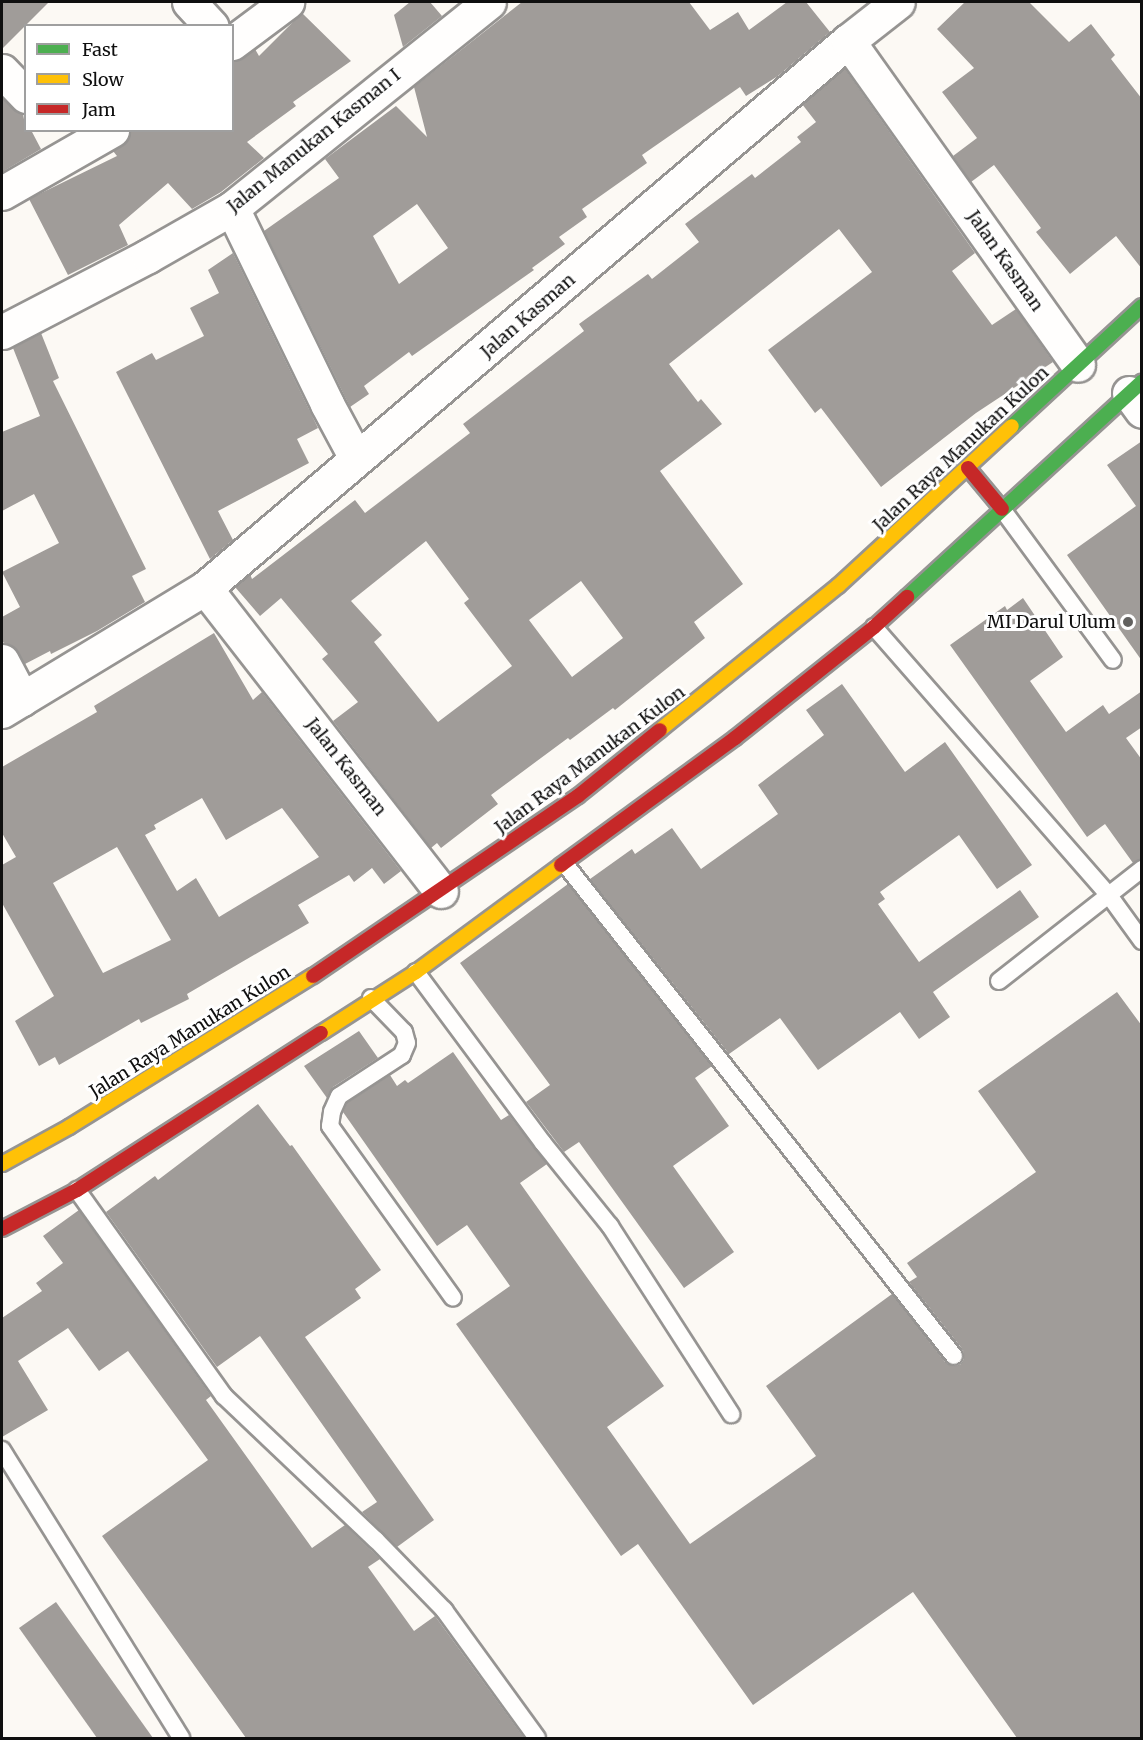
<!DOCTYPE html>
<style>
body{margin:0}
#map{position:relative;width:1143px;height:1740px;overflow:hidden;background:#fcf9f4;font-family:Merriweather,serif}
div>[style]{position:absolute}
.building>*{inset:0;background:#a09c99}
.roads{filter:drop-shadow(2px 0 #969492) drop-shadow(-2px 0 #969492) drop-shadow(0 2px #969492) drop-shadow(0 -2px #969492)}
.lane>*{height:16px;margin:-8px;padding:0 8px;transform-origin:8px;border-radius:8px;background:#fffefd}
.street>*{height:33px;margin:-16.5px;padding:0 16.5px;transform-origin:16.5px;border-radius:16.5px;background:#fffefd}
.fast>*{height:14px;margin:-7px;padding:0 7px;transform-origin:7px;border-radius:7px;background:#4caf50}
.slow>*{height:14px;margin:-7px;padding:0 7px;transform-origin:7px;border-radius:7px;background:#ffc107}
.jam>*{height:14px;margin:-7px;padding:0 7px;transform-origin:7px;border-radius:7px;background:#c62828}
.dots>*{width:16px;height:16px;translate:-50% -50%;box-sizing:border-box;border:3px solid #fff;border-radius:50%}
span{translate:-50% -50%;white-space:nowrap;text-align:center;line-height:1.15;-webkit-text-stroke:6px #fff;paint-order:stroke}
.street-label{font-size:18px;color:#0f0f0f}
.poi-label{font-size:18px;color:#0f0f0f}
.right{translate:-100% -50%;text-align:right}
.frame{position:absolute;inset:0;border:3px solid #0f0f0f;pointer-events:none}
.legend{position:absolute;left:24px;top:24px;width:210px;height:108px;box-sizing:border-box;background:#fff;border:2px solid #9f9f9f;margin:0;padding:8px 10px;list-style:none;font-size:18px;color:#0f0f0f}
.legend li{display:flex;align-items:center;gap:12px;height:30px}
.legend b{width:30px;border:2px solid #9f9f9f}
</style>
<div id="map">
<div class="building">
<i style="clip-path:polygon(2px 2px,49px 2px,2px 49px)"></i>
<i style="clip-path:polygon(410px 2px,430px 2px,442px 16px,403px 47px,394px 15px)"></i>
<i style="clip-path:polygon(evenodd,522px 2px,689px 2px,710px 30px,738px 12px,749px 30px,787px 2px,806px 2px,830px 32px,778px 76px,746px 96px,740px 87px,642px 155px,647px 163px,582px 209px,587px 217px,559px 237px,565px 244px,532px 268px,534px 270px,412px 356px,409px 352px,364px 386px,369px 394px,350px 407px,264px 231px,339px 178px,325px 159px,396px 106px,427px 137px,414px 87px,522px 2px,417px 204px,448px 248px,399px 284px,373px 236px,417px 204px)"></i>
<i style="clip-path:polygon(965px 2px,1029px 2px,1069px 42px,1091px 24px,1115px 55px,1111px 59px,1142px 99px,1142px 269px,1116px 236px,1070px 274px,1036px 232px,1041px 228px,994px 165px,971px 182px,953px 156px,977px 138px,942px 92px,974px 68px,937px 29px)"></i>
<i style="clip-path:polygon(302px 13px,351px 61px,293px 102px,296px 106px,247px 142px,264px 158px,221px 192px,192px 209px,168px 183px,119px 225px,128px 245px,68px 275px,29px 199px,117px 156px,113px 151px,128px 140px,131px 130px,232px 130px,232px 63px,255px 49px,259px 56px)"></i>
<i style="clip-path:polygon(evenodd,845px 69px,975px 253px,952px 271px,992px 325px,1016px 309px,1053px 362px,976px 413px,881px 487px,821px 408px,815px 413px,768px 350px,872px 272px,839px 229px,669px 364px,698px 402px,701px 399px,722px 424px,660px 471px,743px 584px,694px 622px,705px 638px,615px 710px,613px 708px,570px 740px,568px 738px,491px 795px,498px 804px,441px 848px,437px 843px,431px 848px,333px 721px,358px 702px,322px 659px,328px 654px,281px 598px,260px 616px,235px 587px,250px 574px,252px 579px,355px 500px,365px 513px,470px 433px,463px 424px,584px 331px,579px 324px,648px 274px,652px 279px,699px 242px,685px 224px,752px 174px,755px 178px,801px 142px,797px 137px,816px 122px,802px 104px,845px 69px,426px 541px,469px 599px,464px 603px,512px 666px,438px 722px,374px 642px,382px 635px,351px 601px,426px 541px,845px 69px,581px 581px,623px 638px,572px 677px,529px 620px,581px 581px)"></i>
<i style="clip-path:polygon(2px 98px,13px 109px,23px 114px,26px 130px,31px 130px,41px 149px,2px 172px)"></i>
<i style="clip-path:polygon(233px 253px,318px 428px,297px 439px,309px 463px,218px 511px,233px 540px,210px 559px,116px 372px,152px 353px,156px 360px,204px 336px,190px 308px,219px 293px,208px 270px)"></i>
<i style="clip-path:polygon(41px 333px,59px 378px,53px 381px,146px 569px,132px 576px,145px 602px,97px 631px,51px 654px,50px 651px,25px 664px,12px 646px,2px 642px,2px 617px,20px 607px,2px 572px,59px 543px,34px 494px,2px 511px,2px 432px,40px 416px,13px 348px)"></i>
<i style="clip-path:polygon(1142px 441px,1142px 661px,1067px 555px,1136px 506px,1107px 465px)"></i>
<i style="clip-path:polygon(1023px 598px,1063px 657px,1030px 681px,1066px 732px,1103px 705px,1109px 714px,1142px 691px,1142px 727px,1126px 738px,1142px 760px,1142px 859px,1133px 863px,1105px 824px,1087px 837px,950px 645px,1005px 606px,1007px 610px)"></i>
<i style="clip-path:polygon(evenodd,214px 633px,253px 700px,262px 692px,401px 871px,384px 884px,372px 868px,354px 882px,349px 875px,298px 905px,309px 923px,187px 994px,189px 999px,141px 1023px,139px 1019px,59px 1065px,55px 1057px,39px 1066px,15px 1021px,54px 996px,2px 903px,2px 865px,16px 857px,2px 833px,2px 767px,97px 712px,94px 706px,214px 633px,202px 798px,226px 840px,282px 808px,319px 857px,219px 917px,196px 878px,177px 891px,145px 835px,156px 829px,154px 825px,202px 798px,214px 633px,117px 847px,171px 940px,103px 973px,53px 883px,117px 847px)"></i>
<i style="clip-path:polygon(842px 684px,905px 772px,945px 742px,1032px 865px,997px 889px,959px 835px,880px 892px,885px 899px,878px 904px,919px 962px,1020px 890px,1039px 917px,933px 992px,950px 1017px,919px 1039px,900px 1012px,818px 1070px,780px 1018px,729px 1054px,590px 879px,632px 849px,635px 854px,672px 828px,701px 869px,778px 814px,758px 785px,824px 735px,806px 710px)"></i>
<i style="clip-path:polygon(568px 884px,712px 1066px,695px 1078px,729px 1126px,673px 1166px,734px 1252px,684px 1288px,579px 1142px,564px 1152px,526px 1102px,550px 1085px,460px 963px)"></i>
<i style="clip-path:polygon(1117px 992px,1142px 1026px,1142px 1738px,1017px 1738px,913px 1592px,753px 1705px,638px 1544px,621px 1556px,456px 1324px,510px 1286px,467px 1225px,437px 1246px,343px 1112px,347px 1103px,390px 1075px,397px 1086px,405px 1080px,408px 1083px,453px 1052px,501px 1120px,509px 1115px,547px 1164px,520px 1183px,664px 1386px,607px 1427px,690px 1544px,816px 1456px,766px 1386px,892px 1294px,946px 1363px,955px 1366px,961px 1364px,964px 1359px,963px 1350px,909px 1282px,917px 1277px,907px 1263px,1036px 1172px,978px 1091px)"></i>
<i style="clip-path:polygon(359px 1031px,378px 1058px,333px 1087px,327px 1098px,304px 1066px)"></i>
<i style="clip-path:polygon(258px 1104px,290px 1146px,292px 1145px,381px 1270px,355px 1289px,361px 1298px,305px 1337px,434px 1520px,397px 1547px,362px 1512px,377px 1502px,260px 1336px,217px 1367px,106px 1212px,155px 1176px,158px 1180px)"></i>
<i style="clip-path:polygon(79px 1210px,211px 1396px,206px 1400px,312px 1548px,345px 1525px,380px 1559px,368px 1567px,414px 1631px,435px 1616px,524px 1738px,246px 1738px,102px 1536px,208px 1460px,128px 1351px,99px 1371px,68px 1328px,18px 1361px,48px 1410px,2px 1437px,2px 1318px,42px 1291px,36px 1283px,63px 1263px,43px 1236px)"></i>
<i style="clip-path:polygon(56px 1602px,153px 1738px,97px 1738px,19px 1628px)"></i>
</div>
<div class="roads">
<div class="lane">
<i style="left:1002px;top:509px;width:187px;rotate:53.7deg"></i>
<i style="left:874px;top:627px;width:355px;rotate:48.8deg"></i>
<i style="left:1108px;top:894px;width:58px;rotate:54.1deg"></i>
<i style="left:565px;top:864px;width:627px;rotate:51.67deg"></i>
<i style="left:416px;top:972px;width:213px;rotate:53.4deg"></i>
<i style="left:543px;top:1143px;width:107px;rotate:51.1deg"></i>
<i style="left:610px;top:1226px;width:224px;rotate:57.2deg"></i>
<i style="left:999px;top:981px;width:182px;rotate:-38.1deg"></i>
<i style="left:371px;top:998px;width:47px;rotate:45.9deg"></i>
<i style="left:404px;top:1032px;width:11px;rotate:75deg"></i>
<i style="left:407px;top:1043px;width:13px;rotate:113deg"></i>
<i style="left:402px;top:1055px;width:75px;rotate:146.9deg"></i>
<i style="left:339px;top:1096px;width:17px;rotate:114deg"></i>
<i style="left:332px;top:1112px;width:14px;rotate:98deg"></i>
<i style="left:330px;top:1126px;width:211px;rotate:54.4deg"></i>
<i style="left:77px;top:1190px;width:253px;rotate:54.5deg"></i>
<i style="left:224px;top:1396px;width:209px;rotate:43.5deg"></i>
<i style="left:376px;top:1540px;width:98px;rotate:45.8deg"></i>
<i style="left:444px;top:1610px;width:158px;rotate:54deg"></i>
<i style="left:2px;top:1450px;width:339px;rotate:58.1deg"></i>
</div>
<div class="street">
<i style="left:189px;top:2px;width:33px;rotate:47deg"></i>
<i style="left:848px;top:41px;width:397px;rotate:54.6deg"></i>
<i style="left:232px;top:43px;width:69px;rotate:-36.7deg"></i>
<i style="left:2px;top:71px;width:35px;rotate:46deg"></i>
<i style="left:2px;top:193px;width:127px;rotate:-29.8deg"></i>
<i style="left:232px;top:208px;width:218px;rotate:64.1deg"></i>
<i style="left:327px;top:404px;width:61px;rotate:61.8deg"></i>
<i style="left:2px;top:332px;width:165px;rotate:-27.5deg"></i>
<i style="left:148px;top:256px;width:97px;rotate:-29.7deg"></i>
<i style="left:232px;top:208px;width:329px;rotate:-38.7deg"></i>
<i style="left:1129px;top:393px;width:22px;rotate:54deg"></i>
<i style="left:205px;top:588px;width:384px;rotate:52.1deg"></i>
<i style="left:2px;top:661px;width:43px;rotate:62.2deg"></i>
<i style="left:2px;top:711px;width:237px;rotate:-31.2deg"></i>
<i style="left:205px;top:588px;width:844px;rotate:-40.39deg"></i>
<i style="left:848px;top:41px;width:63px;rotate:-38deg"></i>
</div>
<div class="fast">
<i style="left:1012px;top:426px;width:177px;rotate:-42.7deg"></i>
<i style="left:907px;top:597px;width:319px;rotate:-42.5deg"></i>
</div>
<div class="slow">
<i style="left:660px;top:730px;width:229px;rotate:-39deg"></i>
<i style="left:838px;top:586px;width:236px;rotate:-42.6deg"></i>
<i style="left:321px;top:1033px;width:113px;rotate:-32.7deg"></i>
<i style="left:416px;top:972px;width:180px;rotate:-36.4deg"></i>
<i style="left:2px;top:1164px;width:77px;rotate:-28.9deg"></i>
<i style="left:69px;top:1127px;width:287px;rotate:-31.8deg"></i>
</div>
<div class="jam">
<i style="left:968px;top:468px;width:53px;rotate:50.3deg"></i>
<i style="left:561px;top:865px;width:215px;rotate:-36.1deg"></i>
<i style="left:735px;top:738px;width:178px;rotate:-38.6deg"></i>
<i style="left:874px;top:627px;width:45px;rotate:-42.3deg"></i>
<i style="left:313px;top:976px;width:320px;rotate:-34.2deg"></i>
<i style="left:578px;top:796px;width:105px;rotate:-38.8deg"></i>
<i style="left:2px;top:1229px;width:85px;rotate:-27.5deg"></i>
<i style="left:77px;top:1190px;width:290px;rotate:-32.8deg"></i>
</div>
</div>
<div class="dots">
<i style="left:1128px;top:622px;background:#62615f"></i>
</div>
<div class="street-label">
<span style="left:314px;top:141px;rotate:-39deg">Jalan Manukan Kasman I</span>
<span style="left:1005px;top:261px;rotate:55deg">Jalan Kasman</span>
<span style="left:528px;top:316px;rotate:-41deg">Jalan Kasman</span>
<span style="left:961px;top:449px;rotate:-43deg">Jalan Raya Manukan Kulon</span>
<span style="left:590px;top:760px;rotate:-37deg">Jalan Raya Manukan Kulon</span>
<span style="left:346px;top:767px;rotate:52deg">Jalan Kasman</span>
<span style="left:190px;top:1032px;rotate:-32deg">Jalan Raya Manukan Kulon</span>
</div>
<div class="poi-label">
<span class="right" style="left:1116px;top:622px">MI Darul Ulum</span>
</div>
<div class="frame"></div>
<ul class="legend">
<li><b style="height:8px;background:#4caf50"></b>Fast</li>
<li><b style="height:8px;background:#ffc107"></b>Slow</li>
<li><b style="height:8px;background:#c62828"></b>Jam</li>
</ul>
</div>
